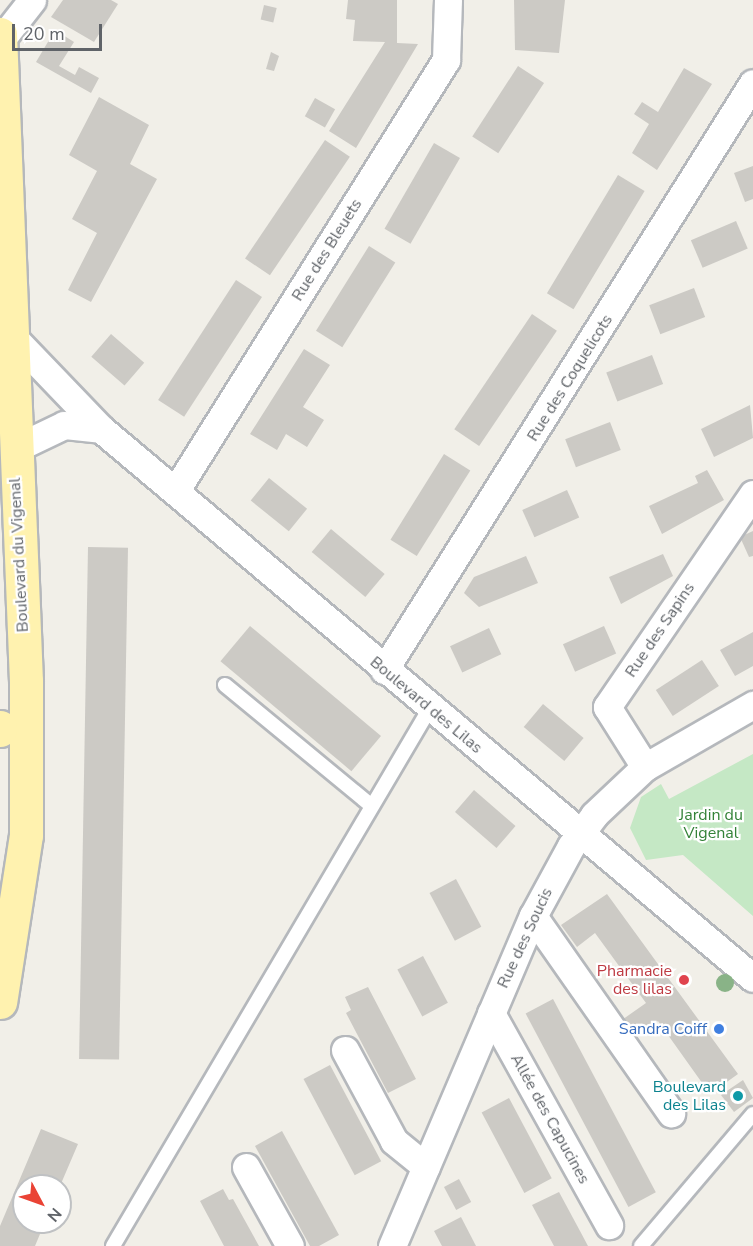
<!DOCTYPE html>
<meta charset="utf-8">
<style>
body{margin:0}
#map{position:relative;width:753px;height:1246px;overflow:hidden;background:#f1efe8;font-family:"Nunito Sans",sans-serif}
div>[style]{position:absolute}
.green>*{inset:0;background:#c5e8c5}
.building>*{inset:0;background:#cccac5;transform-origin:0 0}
.roads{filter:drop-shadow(2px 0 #b5b8bc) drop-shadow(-2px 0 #b5b8bc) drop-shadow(0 2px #b5b8bc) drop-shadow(0 -2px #b5b8bc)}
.service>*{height:14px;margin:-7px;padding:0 7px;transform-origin:7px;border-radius:7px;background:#fff}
.minor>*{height:27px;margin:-13.5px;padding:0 13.5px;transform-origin:13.5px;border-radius:13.5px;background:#fff}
.primary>*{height:33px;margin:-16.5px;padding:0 16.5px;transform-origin:16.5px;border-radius:16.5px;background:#fff2af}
.trees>*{width:18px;height:18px;margin:-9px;border-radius:50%;background:#89b387}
.dots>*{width:16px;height:16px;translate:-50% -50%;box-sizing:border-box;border:3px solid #fff;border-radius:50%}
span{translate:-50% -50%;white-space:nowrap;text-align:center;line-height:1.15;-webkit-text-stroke:4.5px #fff;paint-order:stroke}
.street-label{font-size:16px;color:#5f6368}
.park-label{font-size:16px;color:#348238}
.health-label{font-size:16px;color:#be3a42}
.right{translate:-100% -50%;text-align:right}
.shop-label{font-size:16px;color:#366cbe}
.culture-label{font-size:16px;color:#0d838f}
.north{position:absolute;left:12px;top:1174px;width:60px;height:60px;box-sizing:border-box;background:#fff;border:2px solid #bfc1c3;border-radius:50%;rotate:131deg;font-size:16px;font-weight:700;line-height:24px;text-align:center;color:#5f6368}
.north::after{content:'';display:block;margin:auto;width:21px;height:27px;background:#ea4335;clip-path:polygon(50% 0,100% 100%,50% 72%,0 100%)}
.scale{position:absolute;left:12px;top:24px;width:90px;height:27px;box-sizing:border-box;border:3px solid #5f6368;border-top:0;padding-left:8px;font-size:18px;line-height:21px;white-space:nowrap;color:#5f6368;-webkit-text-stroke:4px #fff;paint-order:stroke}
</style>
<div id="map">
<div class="green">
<i style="clip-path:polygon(753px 754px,753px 916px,683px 855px,646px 860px,630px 828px,641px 797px,661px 784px,669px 799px)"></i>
</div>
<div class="building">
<i style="clip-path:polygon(63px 0,111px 0,118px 4px,94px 42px,51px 17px)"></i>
<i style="clip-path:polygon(348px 0,397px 0,397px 43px,418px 44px,356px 148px,329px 131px,385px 42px,353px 41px,355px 20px,346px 19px)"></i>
<i style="clip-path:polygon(514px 0,565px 0,559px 53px,515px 50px)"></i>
<i style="left:264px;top:5px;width:13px;height:15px;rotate:13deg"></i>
<i style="clip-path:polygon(55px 30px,74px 42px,59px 66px,75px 75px,79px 67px,99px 78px,91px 93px,36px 62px)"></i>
<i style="clip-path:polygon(271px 52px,279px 56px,274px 71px,266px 69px)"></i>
<i style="left:518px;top:66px;width:31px;height:84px;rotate:33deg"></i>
<i style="clip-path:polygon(684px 68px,712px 84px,657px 170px,632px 153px,649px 124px,634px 114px,642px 102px,658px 112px)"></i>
<i style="clip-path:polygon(99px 97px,149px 125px,130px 164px,157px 179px,91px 302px,68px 290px,97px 233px,72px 219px,97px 171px,69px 155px)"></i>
<i style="left:315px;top:98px;width:23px;height:21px;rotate:29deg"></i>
<i style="left:325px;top:140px;width:30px;height:143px;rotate:34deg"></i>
<i style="left:434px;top:143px;width:30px;height:99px;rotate:30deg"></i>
<i style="clip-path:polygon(753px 166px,753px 199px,745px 202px,734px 173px)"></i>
<i style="left:618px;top:175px;width:31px;height:138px;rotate:31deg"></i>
<i style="left:736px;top:221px;width:30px;height:49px;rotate:67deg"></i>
<i style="left:369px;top:246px;width:31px;height:100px;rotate:32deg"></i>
<i style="left:236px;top:280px;width:31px;height:143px;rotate:33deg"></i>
<i style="left:694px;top:288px;width:31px;height:48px;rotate:69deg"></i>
<i style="left:532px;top:314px;width:30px;height:139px;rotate:34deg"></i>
<i style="left:111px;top:334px;width:44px;height:30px;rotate:41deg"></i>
<i style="clip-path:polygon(304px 349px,330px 365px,303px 407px,324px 420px,307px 447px,286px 434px,277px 450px,250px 434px)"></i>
<i style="left:652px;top:355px;width:31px;height:49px;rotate:69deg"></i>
<i style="clip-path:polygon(750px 405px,753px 438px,714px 457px,701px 429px)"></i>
<i style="left:610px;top:422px;width:30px;height:48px;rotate:69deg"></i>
<i style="left:444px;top:454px;width:31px;height:101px;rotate:32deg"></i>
<i style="clip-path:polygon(707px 470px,724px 500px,662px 534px,649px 506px,698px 483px,695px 476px)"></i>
<i style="left:269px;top:478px;width:49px;height:29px;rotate:39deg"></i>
<i style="left:567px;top:490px;width:30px;height:49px;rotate:66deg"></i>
<i style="left:331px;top:529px;width:70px;height:30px;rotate:40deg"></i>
<i style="clip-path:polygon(753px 531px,753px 556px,749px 557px,740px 537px)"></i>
<i style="left:88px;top:547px;width:40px;height:512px;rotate:1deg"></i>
<i style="clip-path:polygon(663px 554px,673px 576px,621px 604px,609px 577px)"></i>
<i style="clip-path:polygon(526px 556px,538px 583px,479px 607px,464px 593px,474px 577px)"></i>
<i style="left:250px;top:626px;width:171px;height:46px;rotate:40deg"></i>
<i style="left:604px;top:626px;width:30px;height:45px;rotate:66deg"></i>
<i style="left:489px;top:628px;width:29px;height:43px;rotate:65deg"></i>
<i style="clip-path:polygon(753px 632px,753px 666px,735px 676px,720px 650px)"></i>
<i style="left:702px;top:660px;width:31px;height:55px;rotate:57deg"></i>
<i style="left:543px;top:704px;width:53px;height:30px;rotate:40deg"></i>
<i style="left:474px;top:790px;width:55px;height:29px;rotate:41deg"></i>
<i style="left:456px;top:879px;width:54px;height:30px;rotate:62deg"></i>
<i style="clip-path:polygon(607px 894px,738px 1074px,710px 1094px,658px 1021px,631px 1040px,619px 1022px,646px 1003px,595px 933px,577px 947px,561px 925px)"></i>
<i style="left:423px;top:956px;width:53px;height:29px;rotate:62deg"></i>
<i style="clip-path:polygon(368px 987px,416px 1079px,388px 1093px,346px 1013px,351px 1010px,345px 997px)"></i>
<i style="left:553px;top:999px;width:219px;height:31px;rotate:62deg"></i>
<i style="left:330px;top:1065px;width:109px;height:30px;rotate:62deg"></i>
<i style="clip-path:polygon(743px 1080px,753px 1098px,734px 1112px,721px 1095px)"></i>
<i style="left:509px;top:1098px;width:91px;height:31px;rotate:62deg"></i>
<i style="clip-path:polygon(41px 1129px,78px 1144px,60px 1186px,24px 1186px,24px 1222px,45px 1222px,35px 1246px,0 1246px,0 1226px)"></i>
<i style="clip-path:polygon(282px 1131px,339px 1235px,319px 1246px,310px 1246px,255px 1146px)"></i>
<i style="left:459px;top:1179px;width:26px;height:17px;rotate:62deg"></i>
<i style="clip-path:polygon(223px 1189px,229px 1200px,233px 1199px,259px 1246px,224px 1246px,200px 1201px)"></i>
<i style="clip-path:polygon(559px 1192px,580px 1231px,588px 1246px,554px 1246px,532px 1205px)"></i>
<i style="clip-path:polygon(461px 1217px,476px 1246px,442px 1246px,434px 1231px)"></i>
</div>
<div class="roads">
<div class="service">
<i style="left:225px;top:685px;width:190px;rotate:39.5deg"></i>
<i style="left:113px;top:1246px;width:624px;rotate:-59.49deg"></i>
<i style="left:641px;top:1246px;width:173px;rotate:-49.7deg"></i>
</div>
<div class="minor">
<i style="left:0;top:41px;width:52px;rotate:-52deg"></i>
<i style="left:10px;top:334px;width:132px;rotate:46.2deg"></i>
<i style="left:101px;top:429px;width:852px;rotate:40.1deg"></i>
<i style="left:14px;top:449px;width:55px;rotate:-25.6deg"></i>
<i style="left:64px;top:425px;width:37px;rotate:6deg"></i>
<i style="left:176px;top:490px;width:508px;rotate:-57.88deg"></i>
<i style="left:446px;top:60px;width:60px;rotate:-88.1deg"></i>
<i style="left:384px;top:670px;width:693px;rotate:-57.85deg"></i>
<i style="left:645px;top:767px;width:71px;rotate:-122.3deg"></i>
<i style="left:607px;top:707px;width:258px;rotate:-55.6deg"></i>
<i style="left:533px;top:916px;width:241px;rotate:55deg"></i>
<i style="left:491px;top:1013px;width:243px;rotate:60.9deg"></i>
<i style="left:345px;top:1050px;width:103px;rotate:61.7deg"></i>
<i style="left:394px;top:1141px;width:41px;rotate:39.1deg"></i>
<i style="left:246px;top:1167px;width:90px;rotate:60.9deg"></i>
<i style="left:392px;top:1246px;width:359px;rotate:-66.9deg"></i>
<i style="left:533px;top:916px;width:80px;rotate:-61.5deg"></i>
<i style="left:571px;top:846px;width:39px;rotate:-53deg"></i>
<i style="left:594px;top:815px;width:70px;rotate:-43.3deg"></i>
<i style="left:645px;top:767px;width:125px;rotate:-29.9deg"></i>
</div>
<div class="primary">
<i style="left:0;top:34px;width:648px;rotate:87.7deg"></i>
<i style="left:26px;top:681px;width:154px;rotate:90deg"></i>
<i style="left:26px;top:835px;width:169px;rotate:98.8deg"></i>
<i style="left:0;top:727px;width:3px;rotate:90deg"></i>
</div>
</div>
<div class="trees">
<i style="left:725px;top:983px"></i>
</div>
<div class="dots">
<i style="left:684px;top:980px;background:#e0444e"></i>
<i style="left:719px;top:1029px;background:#3f7fe0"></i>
<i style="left:738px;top:1096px;background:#0f9aa8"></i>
</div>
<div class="street-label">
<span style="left:327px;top:250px;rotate:-58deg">Rue des Bleuets</span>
<span style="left:570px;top:378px;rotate:-58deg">Rue des Coquelicots</span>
<span style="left:19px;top:555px;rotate:-93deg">Boulevard du Vigenal</span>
<span style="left:660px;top:630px;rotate:-56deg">Rue des Sapins</span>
<span style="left:426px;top:705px;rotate:40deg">Boulevard des Lilas</span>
<span style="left:525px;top:938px;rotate:-65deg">Rue des Soucis</span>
<span style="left:550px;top:1119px;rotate:61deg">Allée des Capucines</span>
</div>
<div class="park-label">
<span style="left:711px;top:824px">Jardin du<br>Vigenal</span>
</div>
<div class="health-label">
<span class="right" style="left:672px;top:980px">Pharmacie<br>des lilas</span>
</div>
<div class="shop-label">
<span class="right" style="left:707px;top:1029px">Sandra Coiff</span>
</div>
<div class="culture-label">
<span class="right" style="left:726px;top:1096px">Boulevard<br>des Lilas</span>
</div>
<div class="north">N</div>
<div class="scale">20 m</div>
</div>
